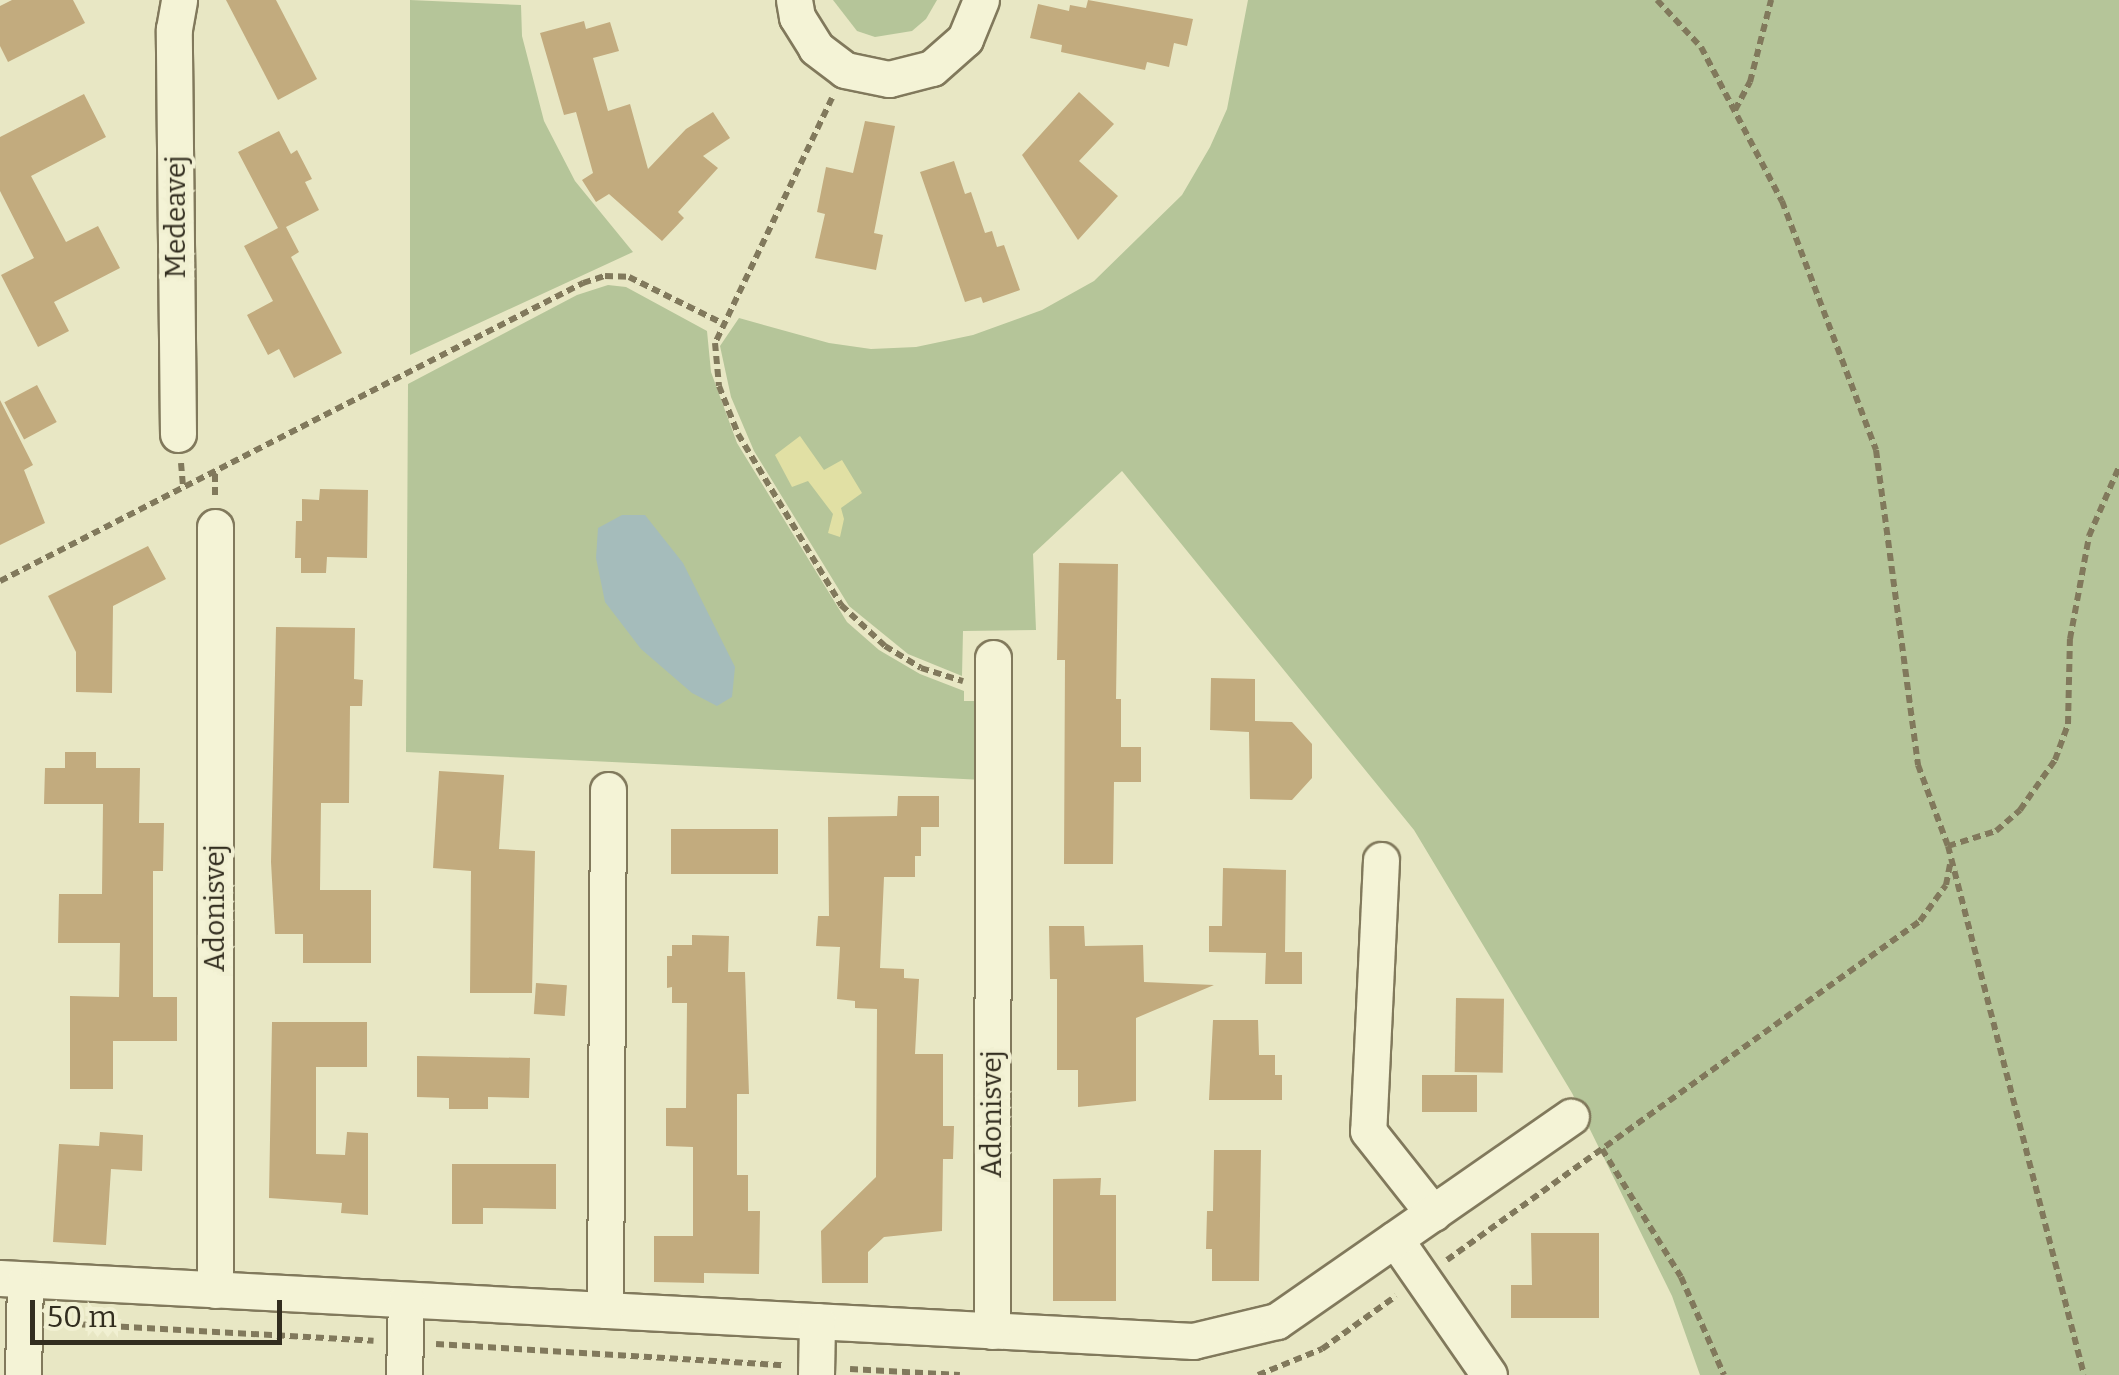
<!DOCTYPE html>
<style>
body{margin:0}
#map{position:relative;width:2119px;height:1375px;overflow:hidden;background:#e8e7c4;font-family:Bitter,serif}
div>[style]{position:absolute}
.green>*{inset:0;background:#b5c599}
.sand>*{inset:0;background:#e1e0a4}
.water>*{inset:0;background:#a5bcbb}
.building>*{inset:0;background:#c2ab7e;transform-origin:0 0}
.path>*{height:6px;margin-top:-3px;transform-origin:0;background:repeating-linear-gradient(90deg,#81795c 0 8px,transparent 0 13px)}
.roads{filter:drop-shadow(2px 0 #81795c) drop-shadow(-2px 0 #81795c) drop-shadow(0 2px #81795c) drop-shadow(0 -2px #81795c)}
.street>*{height:35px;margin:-17.5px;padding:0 17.5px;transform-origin:17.5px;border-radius:17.5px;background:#f4f3d6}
span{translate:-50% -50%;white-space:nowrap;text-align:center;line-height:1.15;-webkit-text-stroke:8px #f1f0d2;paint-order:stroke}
.street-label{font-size:28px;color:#322d1f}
.scale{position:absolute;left:30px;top:1300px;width:252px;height:45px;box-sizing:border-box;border:5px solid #322d1f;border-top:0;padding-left:12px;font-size:30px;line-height:35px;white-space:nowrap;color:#322d1f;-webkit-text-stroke:8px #f1f0d2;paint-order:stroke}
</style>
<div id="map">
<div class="green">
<i style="clip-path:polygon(410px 0,521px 5px,522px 36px,544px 121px,575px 181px,633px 252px,410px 355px)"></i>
<i style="clip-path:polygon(833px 0,937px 0,926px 19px,912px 31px,875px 37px,857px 31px)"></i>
<i style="clip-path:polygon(1248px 0,2119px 0,2119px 1375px,1700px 1375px,1672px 1296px,1572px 1093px,1414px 830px,1122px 471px,1033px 554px,1036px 630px,963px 631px,962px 676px,908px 654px,849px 606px,754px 451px,731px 397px,720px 346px,739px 318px,829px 343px,871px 349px,916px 347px,973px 335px,1042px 310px,1094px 281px,1182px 195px,1210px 147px,1227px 109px)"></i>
<i style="clip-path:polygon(608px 285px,626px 287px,707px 331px,711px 372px,737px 443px,847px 622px,879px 650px,920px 674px,964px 691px,964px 701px,984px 701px,984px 780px,406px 752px,408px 384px,577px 295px)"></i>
</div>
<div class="sand">
<i style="clip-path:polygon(800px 436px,824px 470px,842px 460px,862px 493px,841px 508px,844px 519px,840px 537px,828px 533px,833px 514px,808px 481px,792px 487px,775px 455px)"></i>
</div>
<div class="water">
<i style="clip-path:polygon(622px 515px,645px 515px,683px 563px,735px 667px,732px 697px,717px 706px,692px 693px,641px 649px,605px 602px,596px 558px,598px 528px)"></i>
</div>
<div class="building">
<i style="clip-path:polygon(12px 0,73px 0,85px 23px,8px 62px,0 46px,0 6px)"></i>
<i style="clip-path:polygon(226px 0,276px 0,317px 79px,278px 100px)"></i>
<i style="clip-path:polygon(1088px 0,1193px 19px,1187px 46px,1174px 43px,1169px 67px,1147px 62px,1145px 70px,1061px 52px,1062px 45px,1030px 38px,1038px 4px,1069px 11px,1070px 5px,1086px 8px)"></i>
<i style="clip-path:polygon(584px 21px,586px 29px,610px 22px,619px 51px,593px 58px,608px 111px,630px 104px,648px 169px,686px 129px,713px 112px,730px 138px,703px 156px,718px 168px,678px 212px,684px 218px,662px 241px,609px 194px,596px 202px,582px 180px,593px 173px,576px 112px,564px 115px,540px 33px)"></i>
<i style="clip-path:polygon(1079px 92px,1114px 124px,1079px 161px,1118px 196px,1078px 240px,1022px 155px)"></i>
<i style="clip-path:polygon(84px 94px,106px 137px,31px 176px,66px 242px,98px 226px,120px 268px,54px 302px,69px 331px,38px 347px,1px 275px,34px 258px,0 191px,0 137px)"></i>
<i style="clip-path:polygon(865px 121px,895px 126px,874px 233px,883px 235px,876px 270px,815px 258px,825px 214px,817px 212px,826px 167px,853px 173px)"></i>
<i style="clip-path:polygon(279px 131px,291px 154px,297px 150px,312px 179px,305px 182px,319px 210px,286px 227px,299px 252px,291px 257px,342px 353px,294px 378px,279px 349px,268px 355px,247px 315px,273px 301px,244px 246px,278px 228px,238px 152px)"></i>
<i style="clip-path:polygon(954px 161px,965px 194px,971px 192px,985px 233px,992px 231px,997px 247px,1004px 245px,1020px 290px,983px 303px,981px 297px,965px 302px,920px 172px)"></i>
<i style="left:37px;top:385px;width:42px;height:37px;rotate:62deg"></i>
<i style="clip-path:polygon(0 400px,33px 465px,24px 470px,45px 523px,0 545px)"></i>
<i style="clip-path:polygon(320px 489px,368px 490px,367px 558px,327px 557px,326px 573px,301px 573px,301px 558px,295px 558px,296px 521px,302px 521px,302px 499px,319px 500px)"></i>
<i style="clip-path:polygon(148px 546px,166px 579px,113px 606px,112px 693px,76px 692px,76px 652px,48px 596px)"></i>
<i style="clip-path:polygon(1059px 563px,1118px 564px,1116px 699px,1121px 699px,1121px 747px,1141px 747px,1141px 782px,1114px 782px,1113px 864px,1064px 864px,1065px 660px,1057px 660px)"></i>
<i style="clip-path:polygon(276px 627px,355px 628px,354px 679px,363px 680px,362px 706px,350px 706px,349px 803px,321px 803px,320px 890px,371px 890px,371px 963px,303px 963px,303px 934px,275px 934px,271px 862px)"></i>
<i style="clip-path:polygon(1211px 678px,1255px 679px,1255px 721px,1292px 722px,1312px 744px,1312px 778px,1292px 800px,1250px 799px,1249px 732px,1210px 730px)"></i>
<i style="clip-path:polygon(65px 752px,96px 752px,96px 768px,140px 768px,139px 823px,164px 823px,163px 871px,153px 871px,153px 997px,177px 997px,177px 1041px,113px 1041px,113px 1089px,70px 1089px,70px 996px,119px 997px,120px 943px,58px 943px,59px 894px,102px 894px,103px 804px,44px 804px,45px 768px,65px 768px)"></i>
<i style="clip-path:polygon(439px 771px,504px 775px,499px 849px,535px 851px,532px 993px,470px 993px,471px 871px,433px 868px)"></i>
<i style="clip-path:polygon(898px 796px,939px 796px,939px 827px,921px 827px,921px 856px,915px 856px,915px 877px,884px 877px,880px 968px,904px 969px,904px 978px,919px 979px,915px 1054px,943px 1054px,943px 1126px,954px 1126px,953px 1159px,943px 1159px,942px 1231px,884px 1237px,868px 1252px,868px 1283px,822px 1283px,821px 1231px,876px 1177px,877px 1009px,855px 1008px,855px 1001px,837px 999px,840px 947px,816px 946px,818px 916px,829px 916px,828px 817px,897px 816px)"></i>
<i style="left:671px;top:829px;width:107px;height:45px"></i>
<i style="clip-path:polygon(1223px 868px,1286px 870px,1285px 952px,1302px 952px,1302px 984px,1265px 984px,1266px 953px,1209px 952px,1209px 926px,1222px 926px)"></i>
<i style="clip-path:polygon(1049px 926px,1084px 926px,1085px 946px,1143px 945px,1144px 982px,1214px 985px,1136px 1018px,1136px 1101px,1078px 1107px,1078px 1070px,1057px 1070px,1057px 979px,1050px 979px)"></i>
<i style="clip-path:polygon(692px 935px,729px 936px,728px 972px,745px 972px,749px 1094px,737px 1094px,737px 1175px,748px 1175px,748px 1211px,760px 1211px,759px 1274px,704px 1273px,704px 1283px,654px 1282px,654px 1236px,693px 1236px,693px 1147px,666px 1146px,666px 1108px,686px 1108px,687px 1003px,672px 1003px,672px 987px,667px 988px,667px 956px,672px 956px,672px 945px,692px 945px)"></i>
<i style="left:536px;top:983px;width:31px;height:31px;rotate:4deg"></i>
<i style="left:1456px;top:998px;width:48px;height:74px;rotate:1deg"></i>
<i style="clip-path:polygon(1213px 1020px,1258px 1020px,1259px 1055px,1275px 1055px,1275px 1075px,1282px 1075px,1282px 1100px,1209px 1100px)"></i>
<i style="clip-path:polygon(272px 1022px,367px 1022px,367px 1067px,316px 1067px,316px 1154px,345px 1155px,347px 1132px,368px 1133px,368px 1215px,341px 1213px,342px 1203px,269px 1198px)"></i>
<i style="clip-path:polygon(417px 1056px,530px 1058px,529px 1098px,488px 1097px,488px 1109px,449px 1109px,449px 1098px,417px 1097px)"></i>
<i style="left:1422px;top:1075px;width:55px;height:37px"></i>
<i style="clip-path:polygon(100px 1132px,143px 1135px,142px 1171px,111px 1169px,106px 1245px,53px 1242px,59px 1144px,99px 1146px)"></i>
<i style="clip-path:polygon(1214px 1150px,1261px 1150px,1259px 1281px,1212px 1281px,1212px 1249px,1206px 1249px,1207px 1211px,1213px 1211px)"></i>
<i style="clip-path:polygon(452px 1164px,556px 1164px,556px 1209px,483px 1208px,483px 1224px,452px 1224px)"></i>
<i style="clip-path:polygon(1101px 1178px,1100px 1195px,1116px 1195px,1116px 1301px,1053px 1301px,1053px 1179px)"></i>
<i style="clip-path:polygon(1531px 1233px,1599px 1233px,1599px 1318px,1511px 1318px,1511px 1285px,1532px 1285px)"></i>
</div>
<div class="path">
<i style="left:1657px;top:0;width:64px;rotate:46.9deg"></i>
<i style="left:1701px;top:47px;width:174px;rotate:62.3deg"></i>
<i style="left:1782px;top:201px;width:266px;rotate:69.3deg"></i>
<i style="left:1876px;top:450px;width:318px;rotate:82.4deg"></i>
<i style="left:1918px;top:765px;width:86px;rotate:69.7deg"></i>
<i style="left:1948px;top:846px;width:546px;rotate:75.58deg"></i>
<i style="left:832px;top:98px;width:272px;rotate:115.5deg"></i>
<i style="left:715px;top:343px;width:43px;rotate:84.7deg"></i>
<i style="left:719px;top:386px;width:52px;rotate:68.4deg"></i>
<i style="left:738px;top:434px;width:200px;rotate:58.9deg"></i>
<i style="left:841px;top:605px;width:60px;rotate:43deg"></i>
<i style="left:885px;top:646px;width:42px;rotate:31.4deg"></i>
<i style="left:921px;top:668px;width:44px;rotate:17.2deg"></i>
<i style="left:1735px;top:110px;width:32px;rotate:-62deg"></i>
<i style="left:1750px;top:82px;width:85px;rotate:-75.6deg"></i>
<i style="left:181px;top:463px;width:24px;rotate:85deg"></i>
<i style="left:215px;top:495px;width:24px;rotate:-90deg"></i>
<i style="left:0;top:581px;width:655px;rotate:-27.07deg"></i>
<i style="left:583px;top:283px;width:23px;rotate:-18deg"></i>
<i style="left:605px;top:276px;width:24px;rotate:2deg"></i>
<i style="left:629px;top:277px;width:106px;rotate:26.3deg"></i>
<i style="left:1948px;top:846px;width:50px;rotate:-17.4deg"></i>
<i style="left:1996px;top:831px;width:32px;rotate:-41deg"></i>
<i style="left:2020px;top:810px;width:61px;rotate:-55deg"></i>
<i style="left:2055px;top:760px;width:38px;rotate:-70deg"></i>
<i style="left:2068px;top:724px;width:85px;rotate:-88.7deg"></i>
<i style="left:2070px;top:639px;width:105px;rotate:-79.5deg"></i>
<i style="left:2089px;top:536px;width:75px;rotate:-66.5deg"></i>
<i style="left:1602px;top:1149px;width:150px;rotate:58.3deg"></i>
<i style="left:1681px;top:1277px;width:107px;rotate:66.3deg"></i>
<i style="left:1447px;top:1260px;width:582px;rotate:-35.63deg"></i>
<i style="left:1920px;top:921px;width:44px;rotate:-54.2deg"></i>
<i style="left:1946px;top:885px;width:21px;rotate:-79deg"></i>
<i style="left:56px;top:1323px;width:318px;rotate:3.2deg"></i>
<i style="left:436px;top:1344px;width:347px;rotate:3.5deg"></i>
<i style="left:850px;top:1369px;width:110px;rotate:3.1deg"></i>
<i style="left:1258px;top:1375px;width:69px;rotate:-22.1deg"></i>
<i style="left:1322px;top:1349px;width:91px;rotate:-35.6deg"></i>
</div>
<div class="roads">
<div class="street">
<i style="left:794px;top:0;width:17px;rotate:80deg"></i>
<i style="left:797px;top:17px;width:36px;rotate:58deg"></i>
<i style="left:816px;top:48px;width:36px;rotate:37deg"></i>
<i style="left:845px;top:70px;width:45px;rotate:11.6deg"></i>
<i style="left:889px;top:79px;width:44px;rotate:-14.3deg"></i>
<i style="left:932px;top:68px;width:44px;rotate:-41.3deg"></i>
<i style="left:965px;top:39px;width:42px;rotate:-67.7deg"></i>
<i style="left:178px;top:434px;width:405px;rotate:-90.6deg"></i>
<i style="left:174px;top:29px;width:29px;rotate:-80deg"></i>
<i style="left:215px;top:527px;width:763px;rotate:90deg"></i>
<i style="left:1381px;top:860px;width:271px;rotate:92.7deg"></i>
<i style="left:1368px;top:1131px;width:105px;rotate:51.6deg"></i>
<i style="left:1395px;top:1239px;width:165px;rotate:55.3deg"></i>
<i style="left:0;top:1278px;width:1195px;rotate:3.02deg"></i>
<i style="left:1193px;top:1341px;width:86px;rotate:-13.4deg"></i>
<i style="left:1277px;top:1321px;width:358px;rotate:-34.8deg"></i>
<i style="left:605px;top:1310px;width:520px;rotate:-89.67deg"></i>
<i style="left:992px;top:1331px;width:673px;rotate:-89.91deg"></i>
<i style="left:23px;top:1375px;width:95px;rotate:-88.8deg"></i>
<i style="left:404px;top:1375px;width:75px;rotate:-88.5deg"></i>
<i style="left:816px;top:1375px;width:54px;rotate:-88.9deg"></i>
</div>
</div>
<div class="street-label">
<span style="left:176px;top:217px;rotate:-90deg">Medeavej</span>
<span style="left:215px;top:908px;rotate:-90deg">Adonisvej</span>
<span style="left:992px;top:1114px;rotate:-90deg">Adonisvej</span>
</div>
<div class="scale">50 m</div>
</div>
